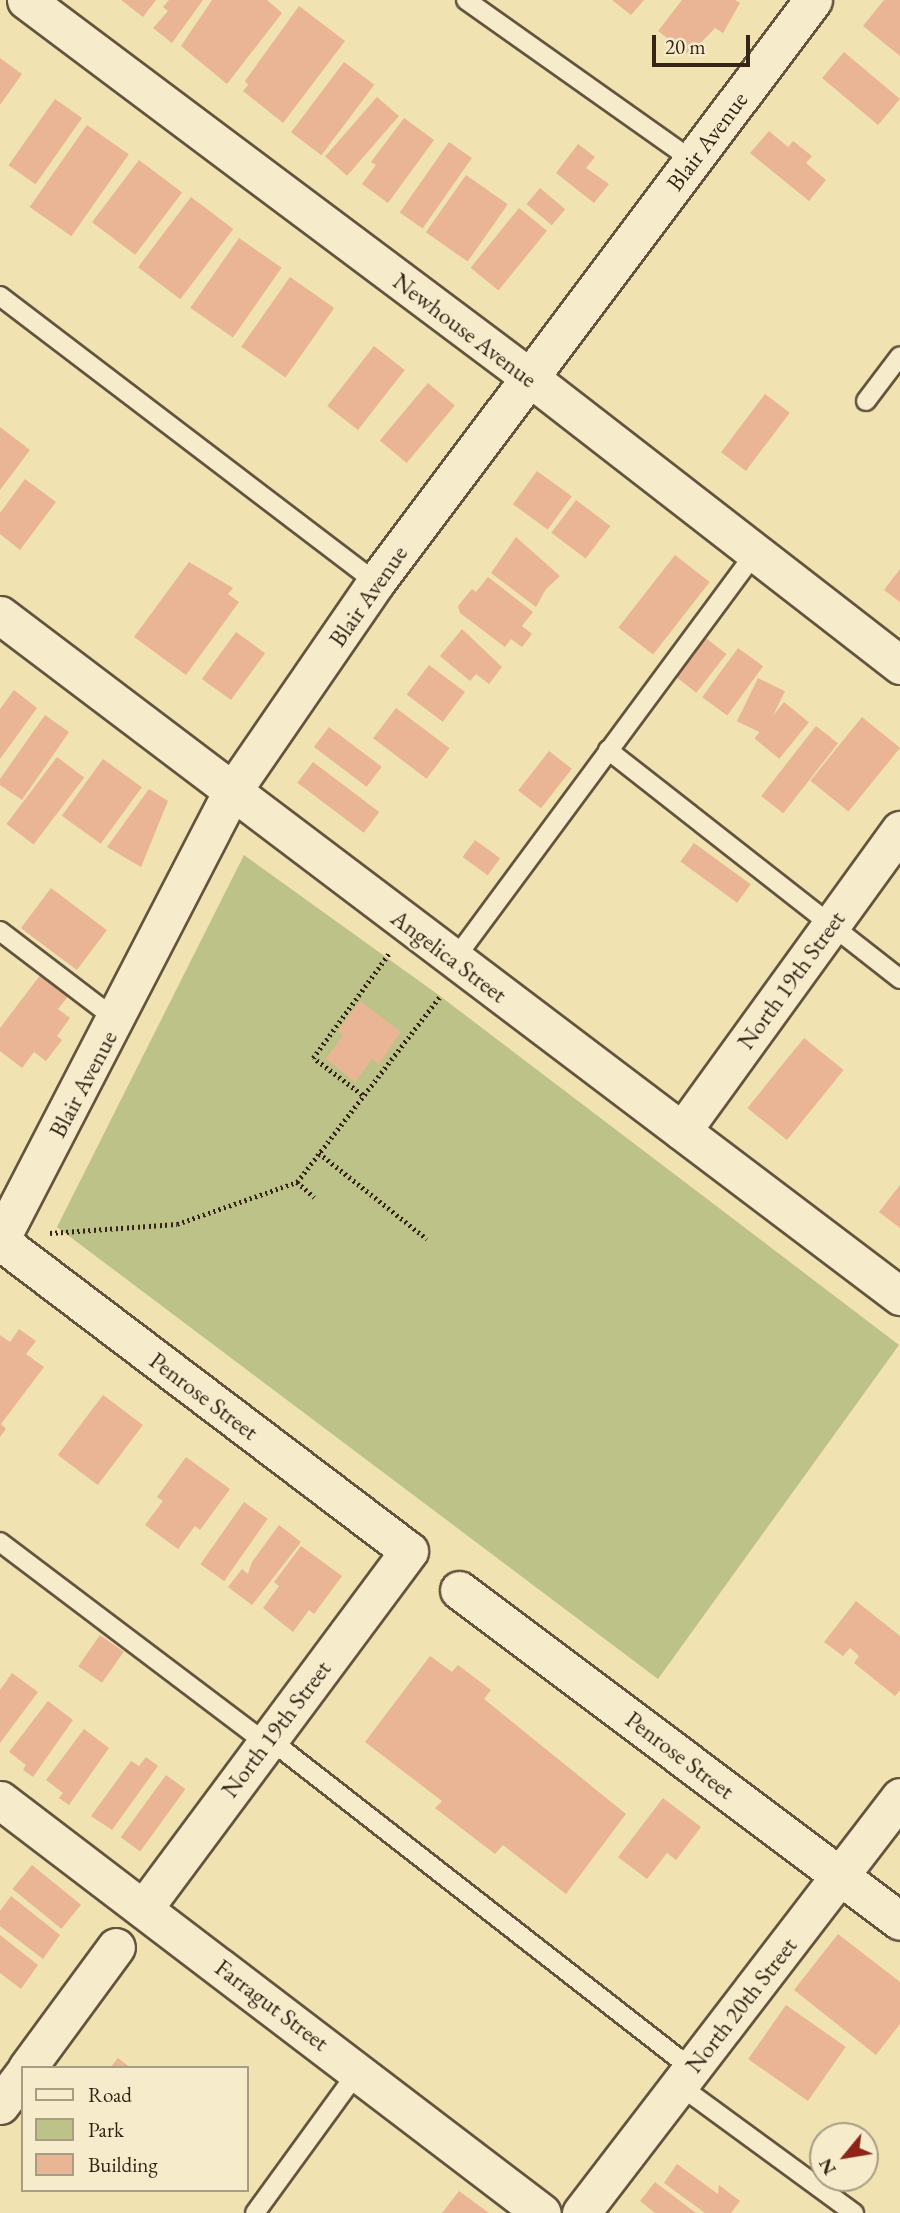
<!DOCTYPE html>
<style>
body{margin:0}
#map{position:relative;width:900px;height:2213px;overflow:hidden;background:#f1e2b1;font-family:"EB Garamond",serif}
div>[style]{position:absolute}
.green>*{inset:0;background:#bdc289}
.building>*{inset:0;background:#e9b595;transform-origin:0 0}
.path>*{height:4.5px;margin-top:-2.25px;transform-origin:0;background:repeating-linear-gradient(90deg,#352417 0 2px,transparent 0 5.5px)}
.roads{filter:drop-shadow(2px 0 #64543e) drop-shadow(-2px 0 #64543e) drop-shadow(0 2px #64543e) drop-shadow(0 -2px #64543e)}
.lane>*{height:18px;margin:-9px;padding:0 9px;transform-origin:9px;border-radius:9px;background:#f6eccc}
.street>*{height:37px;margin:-18.5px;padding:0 18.5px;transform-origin:18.5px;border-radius:18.5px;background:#f6eccc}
span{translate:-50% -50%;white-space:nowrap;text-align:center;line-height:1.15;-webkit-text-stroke:5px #f6eccc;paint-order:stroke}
.street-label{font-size:24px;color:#352417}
.legend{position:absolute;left:21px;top:2066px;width:228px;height:126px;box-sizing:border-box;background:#f6eccc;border:2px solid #a99c84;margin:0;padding:9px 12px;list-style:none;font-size:21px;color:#352417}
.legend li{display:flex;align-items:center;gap:14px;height:35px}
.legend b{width:35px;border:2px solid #a99c84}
.north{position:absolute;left:809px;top:2122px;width:70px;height:70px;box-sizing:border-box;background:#f6eccc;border:2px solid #a99c84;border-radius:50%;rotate:240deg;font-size:19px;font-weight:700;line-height:28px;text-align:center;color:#352417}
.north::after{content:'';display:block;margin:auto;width:24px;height:32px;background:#8f2418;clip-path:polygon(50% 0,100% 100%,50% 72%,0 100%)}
.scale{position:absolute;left:652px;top:35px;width:98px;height:32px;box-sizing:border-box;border:4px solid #352417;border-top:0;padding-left:9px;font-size:21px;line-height:24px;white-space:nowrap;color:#352417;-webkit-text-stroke:5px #f6eccc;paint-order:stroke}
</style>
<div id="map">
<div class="green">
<i style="clip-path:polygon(244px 855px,440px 996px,899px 1345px,658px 1679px,57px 1227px)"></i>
</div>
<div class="building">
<i style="clip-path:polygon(121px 0,156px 0,143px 17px)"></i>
<i style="clip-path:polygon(169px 0,203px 0,172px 43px,153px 28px,168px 11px,163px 7px)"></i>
<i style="clip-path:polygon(212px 0,267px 0,282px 13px,227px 84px,181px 46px)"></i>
<i style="clip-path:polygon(612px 0,644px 0,631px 15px)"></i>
<i style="clip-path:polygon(682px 0,735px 0,740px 3px,723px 33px,715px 28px,689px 55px,658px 31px)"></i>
<i style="clip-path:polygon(884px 0,900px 0,900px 56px,863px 26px)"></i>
<i style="clip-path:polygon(299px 6px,345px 41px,283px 123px,243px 91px,248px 85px,245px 81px)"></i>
<i style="left:844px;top:52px;width:73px;height:34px;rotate:40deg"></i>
<i style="clip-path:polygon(0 58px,22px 74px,0 105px)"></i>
<i style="left:344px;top:62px;width:38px;height:88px;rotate:37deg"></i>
<i style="left:377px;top:97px;width:29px;height:79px;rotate:41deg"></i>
<i style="left:55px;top:99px;width:33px;height:81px;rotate:35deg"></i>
<i style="clip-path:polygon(404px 118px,434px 140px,388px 203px,362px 184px,376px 165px,371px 162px)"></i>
<i style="left:87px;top:125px;width:51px;height:100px;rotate:35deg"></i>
<i style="clip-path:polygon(769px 131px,788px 147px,793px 141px,812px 156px,806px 163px,826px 180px,809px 201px,750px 153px)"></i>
<i style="left:449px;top:142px;width:28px;height:86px;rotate:35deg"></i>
<i style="clip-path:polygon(578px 144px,595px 157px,586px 168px,609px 184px,594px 203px,556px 173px)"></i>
<i style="left:139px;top:160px;width:54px;height:78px;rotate:37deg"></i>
<i style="left:466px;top:175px;width:51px;height:70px;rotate:35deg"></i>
<i style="left:540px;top:188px;width:33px;height:21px;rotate:40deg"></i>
<i style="left:191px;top:197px;width:53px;height:88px;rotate:37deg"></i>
<i style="left:519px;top:208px;width:36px;height:77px;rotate:39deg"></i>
<i style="left:239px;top:238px;width:52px;height:85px;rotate:35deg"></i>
<i style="left:290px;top:277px;width:54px;height:85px;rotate:35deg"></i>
<i style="left:374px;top:346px;width:39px;height:76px;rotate:38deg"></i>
<i style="left:428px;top:383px;width:35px;height:75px;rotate:40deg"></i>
<i style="left:765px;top:394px;width:31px;height:73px;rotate:37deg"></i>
<i style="clip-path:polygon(0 427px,30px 450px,0 490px)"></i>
<i style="left:537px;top:471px;width:43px;height:41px;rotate:36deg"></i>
<i style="clip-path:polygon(25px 479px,56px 502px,20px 550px,0 534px,0 513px)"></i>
<i style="left:576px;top:500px;width:43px;height:41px;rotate:37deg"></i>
<i style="clip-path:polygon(516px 537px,560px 576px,546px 589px,536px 607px,491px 573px)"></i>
<i style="left:675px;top:555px;width:44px;height:92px;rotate:38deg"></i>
<i style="clip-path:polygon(189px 562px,233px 588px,228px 594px,239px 602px,186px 675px,134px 637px)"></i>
<i style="clip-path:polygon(900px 569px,900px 602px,884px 590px)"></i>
<i style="clip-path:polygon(488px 577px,533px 612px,522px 626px,532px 634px,522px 647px,511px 639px,505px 647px,460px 613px,458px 606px,472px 589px,476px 592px)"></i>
<i style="clip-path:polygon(462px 629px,502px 667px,489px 684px,476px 674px,470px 681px,440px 656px)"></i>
<i style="left:236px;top:632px;width:36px;height:58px;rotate:36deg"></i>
<i style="left:702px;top:635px;width:31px;height:49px;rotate:38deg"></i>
<i style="left:738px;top:648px;width:31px;height:61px;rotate:36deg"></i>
<i style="left:429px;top:665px;width:45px;height:37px;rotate:37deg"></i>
<i style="left:758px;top:678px;width:30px;height:48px;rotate:26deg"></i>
<i style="clip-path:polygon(14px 690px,37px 708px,0 759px,0 709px)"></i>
<i style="left:784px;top:702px;width:32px;height:47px;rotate:39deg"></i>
<i style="left:396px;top:708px;width:67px;height:38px;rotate:37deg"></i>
<i style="clip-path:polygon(45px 715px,69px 732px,22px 800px,0 785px,0 779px)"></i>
<i style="left:862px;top:717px;width:49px;height:82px;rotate:39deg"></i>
<i style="left:816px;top:726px;width:28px;height:89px;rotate:38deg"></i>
<i style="left:329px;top:727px;width:66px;height:25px;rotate:37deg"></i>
<i style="left:549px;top:751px;width:29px;height:50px;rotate:38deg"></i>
<i style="left:57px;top:757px;width:34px;height:84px;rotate:37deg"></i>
<i style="left:103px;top:759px;width:48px;height:70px;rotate:36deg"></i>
<i style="left:313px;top:762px;width:83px;height:26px;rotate:37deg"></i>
<i style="clip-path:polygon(149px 789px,168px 801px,141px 867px,107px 847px)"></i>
<i style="left:475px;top:840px;width:31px;height:21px;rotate:36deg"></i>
<i style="left:694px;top:843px;width:70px;height:23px;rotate:36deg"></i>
<i style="left:51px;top:888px;width:70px;height:50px;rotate:37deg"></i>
<i style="clip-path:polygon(41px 974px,69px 995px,58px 1009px,70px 1018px,57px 1036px,62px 1040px,46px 1061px,34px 1052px,22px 1068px,0 1051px,0 1028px)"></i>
<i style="clip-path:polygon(360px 1001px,401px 1032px,379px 1064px,372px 1059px,355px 1082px,326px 1059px,343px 1035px,338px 1031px)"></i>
<i style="left:804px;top:1038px;width:51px;height:90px;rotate:39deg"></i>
<i style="clip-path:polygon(900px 1185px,900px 1228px,879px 1212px)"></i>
<i style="clip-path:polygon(19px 1329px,36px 1341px,26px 1354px,44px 1367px,1px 1424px,6px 1429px,0 1437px,0 1335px,10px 1342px)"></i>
<i style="left:103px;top:1395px;width:50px;height:75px;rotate:37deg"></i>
<i style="clip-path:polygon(186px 1457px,230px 1489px,200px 1530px,195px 1526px,178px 1549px,145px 1525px,163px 1501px,157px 1497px)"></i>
<i style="left:244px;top:1502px;width:29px;height:76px;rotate:35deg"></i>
<i style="clip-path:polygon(279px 1525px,301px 1542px,252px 1605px,228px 1587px,242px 1569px,248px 1574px,252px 1562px)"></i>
<i style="clip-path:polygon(301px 1546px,342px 1576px,314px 1614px,309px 1610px,293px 1632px,263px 1608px,279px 1586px,274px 1582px)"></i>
<i style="clip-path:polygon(856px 1601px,900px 1636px,900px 1690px,895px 1696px,854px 1663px,859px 1656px,850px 1648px,843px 1656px,824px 1642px)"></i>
<i style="left:100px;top:1635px;width:29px;height:38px;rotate:35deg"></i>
<i style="clip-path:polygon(430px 1656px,452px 1672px,458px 1665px,491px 1690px,484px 1699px,626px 1814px,566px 1894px,503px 1845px,495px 1854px,435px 1808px,442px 1801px,365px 1742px)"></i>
<i style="clip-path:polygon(12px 1673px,38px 1692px,0 1743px,0 1690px)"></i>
<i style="clip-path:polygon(48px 1701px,73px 1720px,33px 1777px,23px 1770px,26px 1765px,9px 1752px)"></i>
<i style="clip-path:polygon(84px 1729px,109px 1748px,69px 1805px,59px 1798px,63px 1793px,46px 1780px)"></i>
<i style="clip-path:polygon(146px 1757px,158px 1766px,112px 1830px,91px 1816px,131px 1761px,139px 1766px)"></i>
<i style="left:166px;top:1775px;width:24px;height:77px;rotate:36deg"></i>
<i style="clip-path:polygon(663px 1798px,701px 1827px,676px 1860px,667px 1853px,647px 1879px,618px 1857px)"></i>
<i style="left:32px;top:1865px;width:63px;height:31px;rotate:39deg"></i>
<i style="clip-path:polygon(11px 1896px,60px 1935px,43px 1959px,0 1926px,0 1911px)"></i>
<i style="clip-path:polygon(838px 1934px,900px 1982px,900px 2024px,876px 2055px,794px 1990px)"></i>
<i style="clip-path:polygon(0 1935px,38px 1965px,21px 1989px,0 1973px)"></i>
<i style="left:786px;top:2005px;width:73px;height:66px;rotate:35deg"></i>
<i style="clip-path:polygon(118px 2058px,131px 2068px,110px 2068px)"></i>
<i style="clip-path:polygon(677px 2164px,718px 2194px,719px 2185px,740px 2201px,731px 2213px,705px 2213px,664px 2183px)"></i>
<i style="clip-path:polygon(655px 2182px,696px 2213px,655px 2213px,640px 2201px)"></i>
<i style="clip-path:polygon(459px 2191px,489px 2213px,442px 2213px)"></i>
</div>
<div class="path">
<i style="left:362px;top:1095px;width:61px;rotate:-142.9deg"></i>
<i style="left:313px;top:1058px;width:131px;rotate:-54deg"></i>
<i style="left:319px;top:1153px;width:138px;rotate:38.5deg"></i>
<i style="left:297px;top:1182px;width:23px;rotate:41deg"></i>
<i style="left:50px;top:1233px;width:127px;rotate:-4.1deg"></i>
<i style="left:177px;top:1224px;width:127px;rotate:-19.3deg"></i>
<i style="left:297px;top:1182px;width:235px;rotate:-52.4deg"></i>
</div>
<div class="roads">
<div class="lane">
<i style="left:466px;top:0;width:277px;rotate:35.3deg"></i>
<i style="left:0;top:296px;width:472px;rotate:37.3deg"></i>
<i style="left:866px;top:401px;width:56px;rotate:-52.9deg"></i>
<i style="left:608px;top:750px;width:371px;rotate:38.1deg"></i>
<i style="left:0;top:931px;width:147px;rotate:37.3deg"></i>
<i style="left:454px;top:960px;width:506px;rotate:-53.51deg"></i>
<i style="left:0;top:1542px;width:333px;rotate:37.1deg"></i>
<i style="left:269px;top:1739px;width:536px;rotate:37.96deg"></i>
<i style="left:679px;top:2085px;width:217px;rotate:36.2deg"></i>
<i style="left:255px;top:2213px;width:175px;rotate:-54deg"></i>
</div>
<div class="street">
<i style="left:26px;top:0;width:629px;rotate:36.85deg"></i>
<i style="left:529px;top:377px;width:470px;rotate:37.8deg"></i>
<i style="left:0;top:615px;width:1129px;rotate:37.11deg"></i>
<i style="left:682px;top:1131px;width:372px;rotate:-54.1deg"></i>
<i style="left:0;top:1240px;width:503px;rotate:-62.67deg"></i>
<i style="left:231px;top:793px;width:256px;rotate:-55.5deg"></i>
<i style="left:376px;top:582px;width:728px;rotate:-53.1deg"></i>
<i style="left:0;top:1241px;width:513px;rotate:37.16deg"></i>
<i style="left:409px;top:1551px;width:445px;rotate:126.6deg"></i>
<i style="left:459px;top:1590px;width:551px;rotate:36.89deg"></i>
<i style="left:0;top:1800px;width:681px;rotate:37.31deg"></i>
<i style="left:27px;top:2068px;width:150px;rotate:-53.7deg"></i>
<i style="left:0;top:2105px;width:39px;rotate:-53deg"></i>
<i style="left:581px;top:2213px;width:524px;rotate:-52.52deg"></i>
</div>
</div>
<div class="street-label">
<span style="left:707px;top:141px;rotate:-53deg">Blair Avenue</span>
<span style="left:465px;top:330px;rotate:37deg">Newhouse Avenue</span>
<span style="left:368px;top:596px;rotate:-55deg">Blair Avenue</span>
<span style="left:449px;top:956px;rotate:37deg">Angelica Street</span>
<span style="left:791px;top:980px;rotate:-54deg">North 19th Street</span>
<span style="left:83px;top:1084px;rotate:-62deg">Blair Avenue</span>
<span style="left:204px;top:1396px;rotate:37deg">Penrose Street</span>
<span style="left:276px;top:1729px;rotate:-53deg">North 19th Street</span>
<span style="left:680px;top:1755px;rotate:37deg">Penrose Street</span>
<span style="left:272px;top:2005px;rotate:37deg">Farragut Street</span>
<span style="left:741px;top:2005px;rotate:-52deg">North 20th Street</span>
</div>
<ul class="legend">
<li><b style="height:9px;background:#f6eccc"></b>Road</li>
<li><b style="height:19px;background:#bdc289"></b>Park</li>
<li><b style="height:19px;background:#e9b595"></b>Building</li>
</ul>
<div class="north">N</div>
<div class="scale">20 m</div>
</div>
